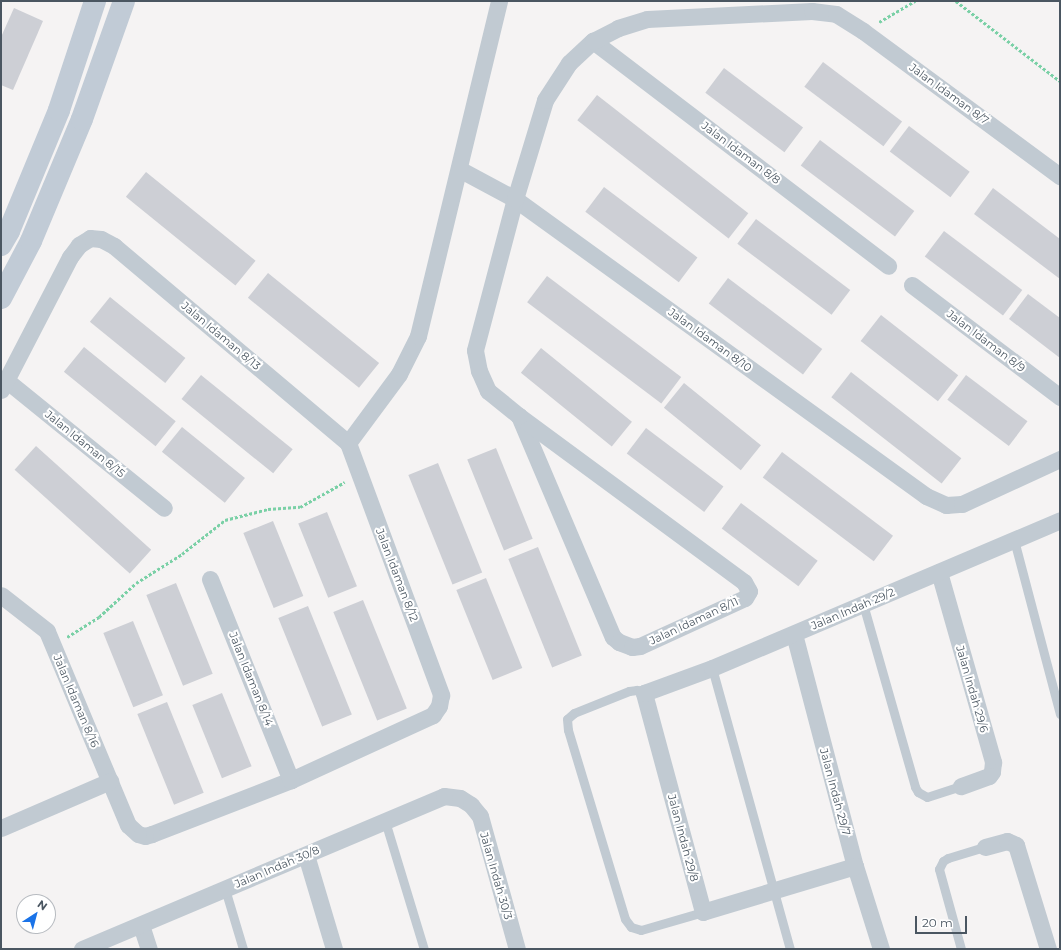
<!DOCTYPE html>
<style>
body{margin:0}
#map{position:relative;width:1061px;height:950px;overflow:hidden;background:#f5f3f3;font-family:Montserrat,sans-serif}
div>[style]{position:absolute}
.building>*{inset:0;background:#cdcfd5;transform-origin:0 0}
.path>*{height:2.5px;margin-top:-1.25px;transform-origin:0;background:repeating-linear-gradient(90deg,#7ad0a6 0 3px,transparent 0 5px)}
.service>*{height:9px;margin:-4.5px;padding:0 4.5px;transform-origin:4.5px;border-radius:4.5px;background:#c1cad2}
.minor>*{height:17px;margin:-8.5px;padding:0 8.5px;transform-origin:8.5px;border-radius:8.5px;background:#c1cad2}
.secondary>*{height:22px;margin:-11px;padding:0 11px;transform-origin:11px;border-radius:11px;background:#c1cbd6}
span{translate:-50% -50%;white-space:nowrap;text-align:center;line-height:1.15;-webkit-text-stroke:4px #fff;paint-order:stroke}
.street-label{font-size:11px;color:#4a5661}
.frame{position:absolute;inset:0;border:2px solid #4a5661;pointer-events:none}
.north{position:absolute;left:16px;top:894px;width:40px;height:40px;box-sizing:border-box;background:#fff;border:1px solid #b7bbc0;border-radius:50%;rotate:36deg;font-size:11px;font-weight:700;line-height:16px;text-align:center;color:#4a5661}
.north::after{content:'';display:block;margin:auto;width:14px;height:18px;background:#1a73e8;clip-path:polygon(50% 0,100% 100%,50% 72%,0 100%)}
.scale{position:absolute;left:915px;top:916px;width:52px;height:18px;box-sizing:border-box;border:2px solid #4a5661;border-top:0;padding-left:5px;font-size:12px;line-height:14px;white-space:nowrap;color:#4a5661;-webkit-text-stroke:3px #fff;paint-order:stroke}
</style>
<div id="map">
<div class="building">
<i style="clip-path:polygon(14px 8px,43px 21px,13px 90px,1px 85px,1px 37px)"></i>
<i style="left:823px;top:62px;width:99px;height:31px;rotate:37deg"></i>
<i style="left:724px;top:68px;width:99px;height:31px;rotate:37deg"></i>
<i style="left:597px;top:95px;width:192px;height:32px;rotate:38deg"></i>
<i style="left:909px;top:126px;width:76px;height:32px;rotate:37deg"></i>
<i style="left:820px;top:140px;width:118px;height:32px;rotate:37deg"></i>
<i style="left:146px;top:172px;width:141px;height:32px;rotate:39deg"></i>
<i style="left:604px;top:187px;width:117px;height:31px;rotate:37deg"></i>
<i style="clip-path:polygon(993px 188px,1060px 239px,1060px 279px,974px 214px)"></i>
<i style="left:756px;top:219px;width:118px;height:31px;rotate:37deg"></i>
<i style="left:944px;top:231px;width:98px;height:32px;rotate:37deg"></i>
<i style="left:268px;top:273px;width:143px;height:32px;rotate:39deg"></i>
<i style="left:547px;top:276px;width:168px;height:33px;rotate:37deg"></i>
<i style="left:728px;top:278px;width:118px;height:32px;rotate:37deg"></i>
<i style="clip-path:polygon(1028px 294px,1060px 318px,1060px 358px,1009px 319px)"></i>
<i style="left:110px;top:297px;width:97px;height:32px;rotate:39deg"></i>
<i style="left:881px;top:315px;width:98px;height:33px;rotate:38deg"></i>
<i style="left:84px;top:347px;width:118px;height:32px;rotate:39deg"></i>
<i style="left:541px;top:348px;width:117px;height:32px;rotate:39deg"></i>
<i style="left:851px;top:372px;width:140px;height:32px;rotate:38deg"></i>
<i style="left:201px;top:375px;width:118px;height:31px;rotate:39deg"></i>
<i style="left:966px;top:375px;width:77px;height:31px;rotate:37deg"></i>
<i style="left:684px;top:383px;width:99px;height:32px;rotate:39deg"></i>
<i style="left:182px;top:427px;width:81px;height:32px;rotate:39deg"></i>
<i style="left:646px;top:428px;width:97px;height:32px;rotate:37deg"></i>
<i style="left:36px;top:446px;width:155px;height:32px;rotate:42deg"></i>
<i style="left:496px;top:448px;width:98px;height:31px;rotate:68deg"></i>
<i style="left:782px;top:452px;width:139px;height:32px;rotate:37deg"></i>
<i style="left:438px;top:463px;width:118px;height:32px;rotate:68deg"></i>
<i style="left:741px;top:503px;width:96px;height:32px;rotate:37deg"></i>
<i style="left:327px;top:512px;width:80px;height:31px;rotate:68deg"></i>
<i style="left:273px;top:521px;width:81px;height:32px;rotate:68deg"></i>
<i style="left:538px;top:547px;width:117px;height:32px;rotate:68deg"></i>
<i style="left:486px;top:578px;width:97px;height:32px;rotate:68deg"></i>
<i style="left:176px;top:583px;width:98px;height:32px;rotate:68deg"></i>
<i style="left:363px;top:600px;width:117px;height:32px;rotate:68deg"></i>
<i style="left:308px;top:606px;width:117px;height:32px;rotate:68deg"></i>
<i style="left:133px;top:621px;width:80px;height:32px;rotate:68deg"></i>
<i style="left:222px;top:693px;width:79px;height:32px;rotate:68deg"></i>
<i style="left:167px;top:702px;width:98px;height:32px;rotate:68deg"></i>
</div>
<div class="path">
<i style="left:956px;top:1px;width:131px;rotate:37.6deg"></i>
<i style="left:879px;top:22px;width:42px;rotate:-30.3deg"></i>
<i style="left:67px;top:637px;width:38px;rotate:-32deg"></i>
<i style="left:99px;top:617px;width:50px;rotate:-42.6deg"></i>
<i style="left:136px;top:583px;width:54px;rotate:-32.2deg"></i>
<i style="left:182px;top:554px;width:55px;rotate:-38.3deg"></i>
<i style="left:225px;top:520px;width:44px;rotate:-14.3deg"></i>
<i style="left:268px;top:509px;width:32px;rotate:-4deg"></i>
<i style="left:300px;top:507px;width:51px;rotate:-29.1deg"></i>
</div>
<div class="service">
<i style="left:1014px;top:540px;width:180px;rotate:75.2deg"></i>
<i style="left:863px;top:604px;width:190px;rotate:74.1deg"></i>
<i style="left:915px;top:787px;width:6px;rotate:59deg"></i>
<i style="left:918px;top:792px;width:10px;rotate:29deg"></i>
<i style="left:927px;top:797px;width:36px;rotate:-18deg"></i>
<i style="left:712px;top:668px;width:292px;rotate:74.5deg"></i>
<i style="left:644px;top:693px;width:8px;rotate:-157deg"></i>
<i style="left:637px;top:690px;width:8px;rotate:173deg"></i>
<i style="left:629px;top:691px;width:59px;rotate:158.2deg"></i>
<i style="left:574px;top:713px;width:9px;rotate:139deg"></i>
<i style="left:567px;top:719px;width:11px;rotate:85deg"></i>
<i style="left:568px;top:730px;width:197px;rotate:73.2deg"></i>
<i style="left:625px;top:919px;width:10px;rotate:53deg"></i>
<i style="left:631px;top:927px;width:10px;rotate:17deg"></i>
<i style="left:641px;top:930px;width:65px;rotate:-16.2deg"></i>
<i style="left:385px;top:821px;width:134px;rotate:73.1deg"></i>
<i style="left:225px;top:889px;width:63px;rotate:73.3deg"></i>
<i style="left:961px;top:949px;width:83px;rotate:-105.4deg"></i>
<i style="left:939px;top:869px;width:9px;rotate:-63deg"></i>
<i style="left:943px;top:861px;width:6px;rotate:-31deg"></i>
<i style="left:948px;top:858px;width:39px;rotate:-17deg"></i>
</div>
<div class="minor">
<i style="left:593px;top:41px;width:371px;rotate:37.3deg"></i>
<i style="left:459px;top:169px;width:64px;rotate:28.2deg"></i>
<i style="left:515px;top:199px;width:507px;rotate:35.85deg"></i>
<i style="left:926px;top:496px;width:22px;rotate:24deg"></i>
<i style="left:946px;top:505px;width:16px;rotate:-4deg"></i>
<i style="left:962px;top:504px;width:108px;rotate:-24.7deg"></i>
<i style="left:912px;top:285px;width:186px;rotate:37.1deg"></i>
<i style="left:6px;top:380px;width:203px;rotate:39deg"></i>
<i style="left:1px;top:390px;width:150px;rotate:-62.6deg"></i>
<i style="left:70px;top:257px;width:15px;rotate:-53deg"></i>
<i style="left:79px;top:245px;width:13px;rotate:-32deg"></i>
<i style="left:90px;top:238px;width:11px;rotate:5deg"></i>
<i style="left:101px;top:239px;width:15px;rotate:28deg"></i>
<i style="left:114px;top:246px;width:306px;rotate:40.1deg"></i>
<i style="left:348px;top:443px;width:269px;rotate:69.7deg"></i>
<i style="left:441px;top:695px;width:11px;rotate:100deg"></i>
<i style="left:439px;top:706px;width:11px;rotate:124deg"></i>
<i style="left:433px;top:715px;width:156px;rotate:155.4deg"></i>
<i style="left:291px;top:780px;width:149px;rotate:158.8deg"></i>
<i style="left:152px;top:834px;width:7px;rotate:164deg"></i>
<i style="left:145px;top:836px;width:7px;rotate:-164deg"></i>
<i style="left:138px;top:834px;width:13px;rotate:-138deg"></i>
<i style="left:128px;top:825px;width:210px;rotate:-112.7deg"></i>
<i style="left:47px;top:631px;width:58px;rotate:-142deg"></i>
<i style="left:519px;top:416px;width:240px;rotate:67deg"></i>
<i style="left:613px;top:637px;width:8px;rotate:40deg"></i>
<i style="left:619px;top:642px;width:14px;rotate:21deg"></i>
<i style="left:632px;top:647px;width:8px;rotate:-7deg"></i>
<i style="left:640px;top:646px;width:115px;rotate:-24.6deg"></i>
<i style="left:745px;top:598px;width:8px;rotate:-60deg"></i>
<i style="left:749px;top:591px;width:10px;rotate:-119deg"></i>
<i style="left:744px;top:582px;width:280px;rotate:-143.6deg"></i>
<i style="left:519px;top:416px;width:40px;rotate:-141deg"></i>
<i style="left:488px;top:391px;width:22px;rotate:-114deg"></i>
<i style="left:479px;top:371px;width:21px;rotate:-101deg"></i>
<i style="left:475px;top:350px;width:156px;rotate:-75.2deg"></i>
<i style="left:515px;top:199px;width:103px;rotate:-73.1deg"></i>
<i style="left:545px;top:100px;width:44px;rotate:-57deg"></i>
<i style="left:569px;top:63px;width:33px;rotate:-43deg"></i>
<i style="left:593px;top:41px;width:28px;rotate:-27deg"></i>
<i style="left:618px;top:28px;width:30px;rotate:-17deg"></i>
<i style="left:647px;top:19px;width:165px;rotate:-2.8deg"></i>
<i style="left:812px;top:11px;width:24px;rotate:7deg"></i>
<i style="left:836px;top:14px;width:32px;rotate:32deg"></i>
<i style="left:863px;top:31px;width:245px;rotate:36.4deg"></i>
<i style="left:348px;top:443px;width:86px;rotate:-53.5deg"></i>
<i style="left:399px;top:374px;width:42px;rotate:-63.4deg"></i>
<i style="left:418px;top:336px;width:345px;rotate:-76.4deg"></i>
<i style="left:939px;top:572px;width:198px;rotate:74.1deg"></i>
<i style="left:993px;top:762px;width:10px;rotate:96deg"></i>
<i style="left:992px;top:772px;width:5px;rotate:127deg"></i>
<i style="left:989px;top:776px;width:30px;rotate:160deg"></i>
<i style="left:210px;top:579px;width:217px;rotate:68.1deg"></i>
<i style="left:794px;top:634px;width:240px;rotate:75.3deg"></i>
<i style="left:855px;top:866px;width:87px;rotate:72.6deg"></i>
<i style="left:1px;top:828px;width:119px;rotate:-23.3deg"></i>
<i style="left:985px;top:847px;width:23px;rotate:-15deg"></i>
<i style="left:1007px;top:841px;width:10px;rotate:24deg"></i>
<i style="left:1016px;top:845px;width:109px;rotate:72.9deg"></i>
<i style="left:306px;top:855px;width:98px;rotate:73.4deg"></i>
<i style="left:855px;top:866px;width:159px;rotate:163.2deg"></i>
<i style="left:703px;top:912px;width:227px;rotate:-105.1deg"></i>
<i style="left:644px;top:693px;width:72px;rotate:-20.2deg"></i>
<i style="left:712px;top:668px;width:378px;rotate:-23deg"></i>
<i style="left:141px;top:925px;width:25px;rotate:72deg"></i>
<i style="left:82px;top:949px;width:393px;rotate:-22.9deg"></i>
<i style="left:444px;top:796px;width:16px;rotate:7deg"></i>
<i style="left:460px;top:798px;width:13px;rotate:32deg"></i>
<i style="left:471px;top:805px;width:14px;rotate:51deg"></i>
<i style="left:480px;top:816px;width:138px;rotate:74.5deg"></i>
</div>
<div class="secondary">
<i style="left:1px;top:245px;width:16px;rotate:-60deg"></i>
<i style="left:9px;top:231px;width:131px;rotate:-67.5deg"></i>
<i style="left:59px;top:110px;width:115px;rotate:-71.7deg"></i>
<i style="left:1px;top:298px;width:64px;rotate:-62.2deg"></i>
<i style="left:31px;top:241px;width:132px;rotate:-67.3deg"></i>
<i style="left:82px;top:119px;width:125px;rotate:-70.4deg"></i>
</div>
<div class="street-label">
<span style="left:949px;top:94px;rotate:36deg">Jalan Idaman 8/7</span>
<span style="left:741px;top:153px;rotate:37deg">Jalan Idaman 8/8</span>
<span style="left:221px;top:336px;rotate:40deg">Jalan Idaman 8/13</span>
<span style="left:710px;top:340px;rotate:36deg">Jalan Idaman 8/10</span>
<span style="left:986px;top:341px;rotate:37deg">Jalan Idaman 8/9</span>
<span style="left:85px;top:444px;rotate:39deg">Jalan Idaman 8/15</span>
<span style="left:397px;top:575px;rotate:69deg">Jalan Idaman 8/12</span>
<span style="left:853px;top:609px;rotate:-23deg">Jalan Indah 29/2</span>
<span style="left:694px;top:621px;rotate:-25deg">Jalan Idaman 8/11</span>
<span style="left:251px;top:679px;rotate:68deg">Jalan Idaman 8/14</span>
<span style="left:972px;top:689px;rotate:74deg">Jalan Indah 29/6</span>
<span style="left:76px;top:701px;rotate:67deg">Jalan Idaman 8/16</span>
<span style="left:835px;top:792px;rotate:75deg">Jalan Indah 29/7</span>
<span style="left:683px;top:838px;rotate:75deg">Jalan Indah 29/8</span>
<span style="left:277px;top:867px;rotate:-23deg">Jalan Indah 30/8</span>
<span style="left:496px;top:876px;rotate:74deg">Jalan Indah 30/3</span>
</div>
<div class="frame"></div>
<div class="north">N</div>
<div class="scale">20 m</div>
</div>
